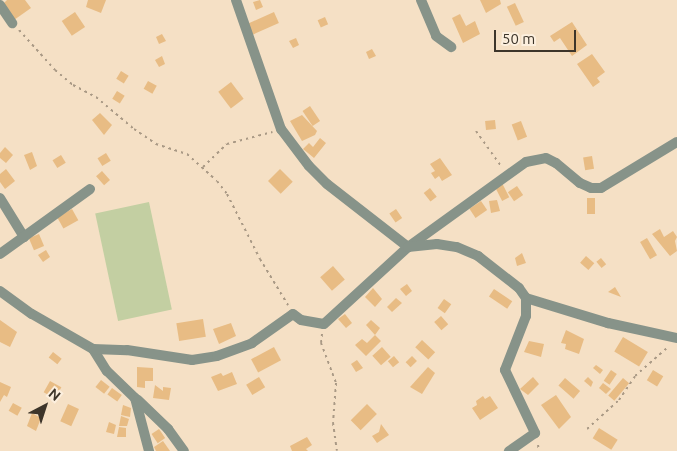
<!DOCTYPE html>
<style>
body{margin:0}
#map{position:relative;width:677px;height:451px;overflow:hidden;background:#f5e0c5;font-family:Ubuntu,sans-serif}
div>[style]{position:absolute}
.green>*{inset:0;background:#c3cfa2;transform-origin:0 0}
.building>*{inset:0;background:#e8bc84;transform-origin:0 0}
.path>*{height:2px;margin-top:-1px;transform-origin:0;background:repeating-linear-gradient(90deg,#a99985 0 2.5px,transparent 0 6.5px)}
.street>*{height:10px;margin:-5px;padding:0 5px;transform-origin:5px;border-radius:5px;background:#879389}
span{translate:-50% -50%;white-space:nowrap;text-align:center;line-height:1.15;-webkit-text-stroke:5px #fcefde;paint-order:stroke}
.north{position:absolute;left:20px;top:381px;width:50px;height:50px;-webkit-text-stroke:4px #fcefde;paint-order:stroke;rotate:40deg;font-size:14px;font-weight:700;line-height:20px;text-align:center;color:#3d352a}
.north::after{content:'';display:block;margin:auto;width:18px;height:22px;background:#3d352a;clip-path:polygon(50% 0,100% 100%,50% 72%,0 100%)}
.scale{position:absolute;left:494px;top:30px;width:82px;height:22px;box-sizing:border-box;border:2px solid #3d352a;border-top:0;padding-left:6px;font-size:15px;line-height:18px;white-space:nowrap;color:#3d352a;-webkit-text-stroke:4px #fcefde;paint-order:stroke}
</style>
<div id="map">
<div class="green">
<i style="left:149px;top:202px;width:110px;height:55px;rotate:78deg"></i>
</div>
<div class="building">
<i style="clip-path:polygon(7px 0,25px 0,31px 8px,14px 20px,3px 4px)"></i>
<i style="clip-path:polygon(88px 0,106px 0,101px 13px,86px 7px)"></i>
<i style="clip-path:polygon(260px 0,263px 7px,256px 10px,253px 2px)"></i>
<i style="clip-path:polygon(480px 0,500px 0,501px 4px,486px 13px)"></i>
<i style="left:515px;top:3px;width:21px;height:9px;rotate:65deg"></i>
<i style="left:75px;top:12px;width:18px;height:16px;rotate:56deg"></i>
<i style="left:274px;top:12px;width:12px;height:30px;rotate:66deg"></i>
<i style="clip-path:polygon(460px 14px,466px 26px,475px 21px,480px 34px,463px 43px,452px 18px)"></i>
<i style="left:325px;top:17px;width:8px;height:8px;rotate:67deg"></i>
<i style="clip-path:polygon(572px 22px,587px 45px,572px 56px,560px 38px,554px 42px,550px 36px)"></i>
<i style="clip-path:polygon(162px 34px,166px 41px,159px 44px,156px 37px)"></i>
<i style="clip-path:polygon(296px 38px,299px 45px,293px 48px,289px 41px)"></i>
<i style="clip-path:polygon(372px 49px,376px 56px,369px 59px,366px 52px)"></i>
<i style="clip-path:polygon(592px 54px,605px 72px,597px 78px,600px 82px,593px 87px,577px 64px)"></i>
<i style="clip-path:polygon(162px 56px,165px 64px,159px 67px,155px 60px)"></i>
<i style="left:121px;top:71px;width:9px;height:9px;rotate:32deg"></i>
<i style="left:148px;top:81px;width:10px;height:9px;rotate:29deg"></i>
<i style="left:231px;top:82px;width:21px;height:16px;rotate:53deg"></i>
<i style="left:117px;top:91px;width:9px;height:9px;rotate:32deg"></i>
<i style="left:310px;top:106px;width:18px;height:9px;rotate:56deg"></i>
<i style="clip-path:polygon(100px 113px,112px 125px,104px 135px,92px 120px)"></i>
<i style="clip-path:polygon(302px 115px,317px 131px,315px 135px,302px 141px,290px 121px)"></i>
<i style="left:495px;top:120px;width:9px;height:10px;rotate:84deg"></i>
<i style="left:521px;top:121px;width:17px;height:10px;rotate:69deg"></i>
<i style="clip-path:polygon(320px 138px,326px 143px,314px 158px,303px 149px,309px 143px,313px 147px)"></i>
<i style="clip-path:polygon(5px 147px,13px 155px,6px 163px,0 158px,0 153px)"></i>
<i style="clip-path:polygon(32px 152px,37px 166px,30px 170px,24px 155px)"></i>
<i style="left:106px;top:153px;width:9px;height:10px;rotate:58deg"></i>
<i style="left:61px;top:155px;width:9px;height:10px;rotate:58deg"></i>
<i style="left:592px;top:156px;width:13px;height:9px;rotate:81deg"></i>
<i style="clip-path:polygon(440px 158px,452px 175px,442px 181px,439px 176px,435px 179px,431px 173px,435px 171px,430px 164px)"></i>
<i style="clip-path:polygon(6px 169px,15px 181px,5px 189px,0 182px,0 174px)"></i>
<i style="left:280px;top:169px;width:18px;height:17px;rotate:45deg"></i>
<i style="left:102px;top:171px;width:12px;height:8px;rotate:48deg"></i>
<i style="left:502px;top:183px;width:16px;height:8px;rotate:63deg"></i>
<i style="left:517px;top:186px;width:11px;height:11px;rotate:56deg"></i>
<i style="left:430px;top:188px;width:11px;height:8px;rotate:52deg"></i>
<i style="left:587px;top:198px;width:8px;height:16px"></i>
<i style="clip-path:polygon(497px 200px,500px 211px,491px 213px,489px 201px)"></i>
<i style="left:481px;top:201px;width:11px;height:14px;rotate:56deg"></i>
<i style="left:72px;top:209px;width:13px;height:17px;rotate:61deg"></i>
<i style="left:396px;top:209px;width:11px;height:8px;rotate:56deg"></i>
<i style="clip-path:polygon(660px 229px,664px 237px,673px 231px,677px 237px,675px 241px,677px 251px,670px 256px,652px 234px)"></i>
<i style="left:39px;top:234px;width:13px;height:11px;rotate:67deg"></i>
<i style="left:647px;top:238px;width:20px;height:8px;rotate:60deg"></i>
<i style="clip-path:polygon(46px 250px,50px 257px,43px 262px,38px 255px)"></i>
<i style="clip-path:polygon(522px 253px,526px 263px,517px 266px,515px 258px)"></i>
<i style="left:586px;top:256px;width:11px;height:9px;rotate:41deg"></i>
<i style="left:601px;top:258px;width:8px;height:6px;rotate:50deg"></i>
<i style="left:333px;top:266px;width:18px;height:17px;rotate:49deg"></i>
<i style="clip-path:polygon(407px 284px,412px 291px,406px 296px,400px 289px)"></i>
<i style="clip-path:polygon(615px 287px,621px 297px,608px 292px)"></i>
<i style="clip-path:polygon(373px 288px,382px 299px,375px 307px,365px 297px)"></i>
<i style="left:494px;top:289px;width:22px;height:9px;rotate:34deg"></i>
<i style="clip-path:polygon(396px 298px,402px 303px,392px 312px,387px 307px)"></i>
<i style="left:444px;top:299px;width:9px;height:11px;rotate:36deg"></i>
<i style="clip-path:polygon(345px 314px,352px 323px,346px 328px,338px 319px)"></i>
<i style="left:441px;top:316px;width:11px;height:9px;rotate:49deg"></i>
<i style="left:203px;top:319px;width:18px;height:27px;rotate:81deg"></i>
<i style="clip-path:polygon(0 320px,17px 332px,10px 347px,0 342px)"></i>
<i style="clip-path:polygon(371px 320px,380px 328px,375px 335px,366px 325px)"></i>
<i style="clip-path:polygon(231px 323px,236px 336px,219px 344px,213px 329px)"></i>
<i style="clip-path:polygon(566px 330px,584px 339px,579px 354px,565px 349px,566px 344px,561px 343px)"></i>
<i style="clip-path:polygon(375px 335px,381px 341px,366px 356px,355px 345px,362px 339px,367px 343px)"></i>
<i style="left:623px;top:337px;width:29px;height:17px;rotate:31deg"></i>
<i style="left:422px;top:340px;width:18px;height:10px;rotate:43deg"></i>
<i style="clip-path:polygon(529px 341px,544px 344px,541px 357px,524px 352px)"></i>
<i style="left:274px;top:347px;width:15px;height:26px;rotate:62deg"></i>
<i style="left:382px;top:347px;width:13px;height:13px;rotate:48deg"></i>
<i style="left:53px;top:352px;width:11px;height:7px;rotate:38deg"></i>
<i style="left:394px;top:356px;width:8px;height:8px;rotate:50deg"></i>
<i style="left:412px;top:356px;width:7px;height:9px;rotate:45deg"></i>
<i style="clip-path:polygon(357px 360px,363px 368px,356px 372px,351px 364px)"></i>
<i style="clip-path:polygon(596px 365px,603px 370px,600px 374px,593px 368px)"></i>
<i style="clip-path:polygon(137px 367px,153px 368px,153px 381px,145px 381px,145px 388px,137px 387px)"></i>
<i style="clip-path:polygon(428px 367px,435px 373px,422px 394px,410px 387px)"></i>
<i style="left:611px;top:370px;width:7px;height:13px;rotate:34deg"></i>
<i style="left:653px;top:370px;width:12px;height:12px;rotate:31deg"></i>
<i style="clip-path:polygon(232px 372px,237px 384px,218px 391px,211px 377px,221px 373px,223px 376px)"></i>
<i style="left:259px;top:377px;width:12px;height:15px;rotate:59deg"></i>
<i style="clip-path:polygon(533px 377px,539px 384px,528px 395px,520px 389px)"></i>
<i style="clip-path:polygon(588px 377px,593px 382px,591px 387px,584px 381px)"></i>
<i style="left:565px;top:378px;width:20px;height:10px;rotate:41deg"></i>
<i style="left:623px;top:378px;width:8px;height:23px;rotate:40deg"></i>
<i style="left:101px;top:380px;width:11px;height:9px;rotate:38deg"></i>
<i style="left:50px;top:381px;width:13px;height:13px;rotate:29deg"></i>
<i style="clip-path:polygon(0 382px,11px 387px,7px 397px,4px 395px,0 402px)"></i>
<i style="clip-path:polygon(603px 383px,611px 389px,606px 394px,599px 388px)"></i>
<i style="clip-path:polygon(155px 385px,163px 391px,163px 387px,171px 388px,169px 400px,153px 398px)"></i>
<i style="left:112px;top:388px;width:12px;height:8px;rotate:35deg"></i>
<i style="clip-path:polygon(556px 395px,571px 417px,559px 429px,541px 405px)"></i>
<i style="clip-path:polygon(483px 396px,485px 399px,490px 396px,498px 408px,480px 420px,472px 408px,477px 405px,476px 401px)"></i>
<i style="left:13px;top:403px;width:10px;height:9px;rotate:29deg"></i>
<i style="left:68px;top:404px;width:12px;height:19px;rotate:24deg"></i>
<i style="left:367px;top:404px;width:14px;height:23px;rotate:45deg"></i>
<i style="clip-path:polygon(123px 405px,131px 408px,130px 417px,121px 415px)"></i>
<i style="clip-path:polygon(32px 413px,41px 418px,36px 431px,27px 426px)"></i>
<i style="clip-path:polygon(121px 416px,129px 419px,127px 426px,119px 426px)"></i>
<i style="clip-path:polygon(109px 422px,116px 425px,114px 434px,106px 432px)"></i>
<i style="clip-path:polygon(381px 424px,389px 435px,377px 443px,372px 436px,379px 432px)"></i>
<i style="clip-path:polygon(119px 427px,126px 428px,126px 437px,117px 437px)"></i>
<i style="left:599px;top:428px;width:22px;height:12px;rotate:32deg"></i>
<i style="left:159px;top:429px;width:11px;height:9px;rotate:56deg"></i>
<i style="clip-path:polygon(307px 437px,312px 445px,306px 449px,308px 451px,292px 451px,290px 446px)"></i>
<i style="clip-path:polygon(163px 441px,170px 451px,156px 451px,154px 447px)"></i>
</div>
<div class="path">
<i style="left:19px;top:30px;width:54px;rotate:48deg"></i>
<i style="left:55px;top:70px;width:23px;rotate:40deg"></i>
<i style="left:73px;top:85px;width:26px;rotate:28deg"></i>
<i style="left:96px;top:97px;width:50px;rotate:40.1deg"></i>
<i style="left:134px;top:129px;width:27px;rotate:34deg"></i>
<i style="left:156px;top:144px;width:33px;rotate:18deg"></i>
<i style="left:187px;top:154px;width:40px;rotate:42deg"></i>
<i style="left:217px;top:181px;width:16px;rotate:52deg"></i>
<i style="left:227px;top:194px;width:73px;rotate:63.1deg"></i>
<i style="left:260px;top:259px;width:54px;rotate:58.7deg"></i>
<i style="left:476px;top:131px;width:43px;rotate:54.5deg"></i>
<i style="left:203px;top:167px;width:33px;rotate:-44deg"></i>
<i style="left:227px;top:144px;width:47px;rotate:-14.9deg"></i>
<i style="left:322px;top:334px;width:9px;rotate:96deg"></i>
<i style="left:321px;top:343px;width:43px;rotate:69.4deg"></i>
<i style="left:336px;top:383px;width:40px;rotate:94.3deg"></i>
<i style="left:333px;top:423px;width:28px;rotate:82deg"></i>
<i style="left:587px;top:429px;width:43px;rotate:-42.2deg"></i>
<i style="left:619px;top:400px;width:29px;rotate:-56deg"></i>
<i style="left:635px;top:376px;width:44px;rotate:-41.3deg"></i>
<i style="left:538px;top:445px;width:6px;rotate:81deg"></i>
</div>
<div class="street">
<i style="left:236px;top:0;width:137px;rotate:70.8deg"></i>
<i style="left:281px;top:129px;width:46px;rotate:52.9deg"></i>
<i style="left:309px;top:166px;width:25px;rotate:45deg"></i>
<i style="left:327px;top:184px;width:103px;rotate:37.9deg"></i>
<i style="left:408px;top:247px;width:145px;rotate:-35.8deg"></i>
<i style="left:526px;top:162px;width:20px;rotate:-11deg"></i>
<i style="left:546px;top:158px;width:11px;rotate:27deg"></i>
<i style="left:556px;top:163px;width:31px;rotate:40deg"></i>
<i style="left:580px;top:183px;width:12px;rotate:24deg"></i>
<i style="left:591px;top:188px;width:10px"></i>
<i style="left:601px;top:188px;width:89px;rotate:-31.2deg"></i>
<i style="left:421px;top:0;width:39px;rotate:67deg"></i>
<i style="left:436px;top:36px;width:19px;rotate:36deg"></i>
<i style="left:0;top:5px;width:22px;rotate:56deg"></i>
<i style="left:0;top:198px;width:46px;rotate:58.4deg"></i>
<i style="left:0;top:254px;width:111px;rotate:-35.8deg"></i>
<i style="left:0;top:291px;width:39px;rotate:36deg"></i>
<i style="left:32px;top:314px;width:70px;rotate:29.8deg"></i>
<i style="left:93px;top:349px;width:26px;rotate:58deg"></i>
<i style="left:107px;top:371px;width:39px;rotate:44deg"></i>
<i style="left:135px;top:398px;width:55px;rotate:75.2deg"></i>
<i style="left:526px;top:298px;width:86px;rotate:17deg"></i>
<i style="left:608px;top:323px;width:71px;rotate:12.3deg"></i>
<i style="left:93px;top:349px;width:34px;rotate:2deg"></i>
<i style="left:127px;top:350px;width:66px;rotate:8.7deg"></i>
<i style="left:192px;top:360px;width:25px;rotate:-9deg"></i>
<i style="left:217px;top:356px;width:37px;rotate:-20deg"></i>
<i style="left:252px;top:343px;width:50px;rotate:-35.3deg"></i>
<i style="left:293px;top:314px;width:10px;rotate:37deg"></i>
<i style="left:301px;top:320px;width:23px;rotate:10deg"></i>
<i style="left:324px;top:324px;width:114px;rotate:-42.5deg"></i>
<i style="left:408px;top:247px;width:29px;rotate:-6deg"></i>
<i style="left:437px;top:244px;width:20px;rotate:9deg"></i>
<i style="left:457px;top:247px;width:23px;rotate:23deg"></i>
<i style="left:478px;top:256px;width:52px;rotate:38deg"></i>
<i style="left:519px;top:288px;width:12px;rotate:55deg"></i>
<i style="left:526px;top:298px;width:18px;rotate:90deg"></i>
<i style="left:526px;top:316px;width:58px;rotate:111.3deg"></i>
<i style="left:505px;top:370px;width:70px;rotate:64.5deg"></i>
<i style="left:535px;top:433px;width:32px;rotate:145deg"></i>
<i style="left:138px;top:400px;width:42px;rotate:44deg"></i>
<i style="left:168px;top:429px;width:27px;rotate:54deg"></i>
</div>
<div class="north">N</div>
<div class="scale">50 m</div>
</div>
